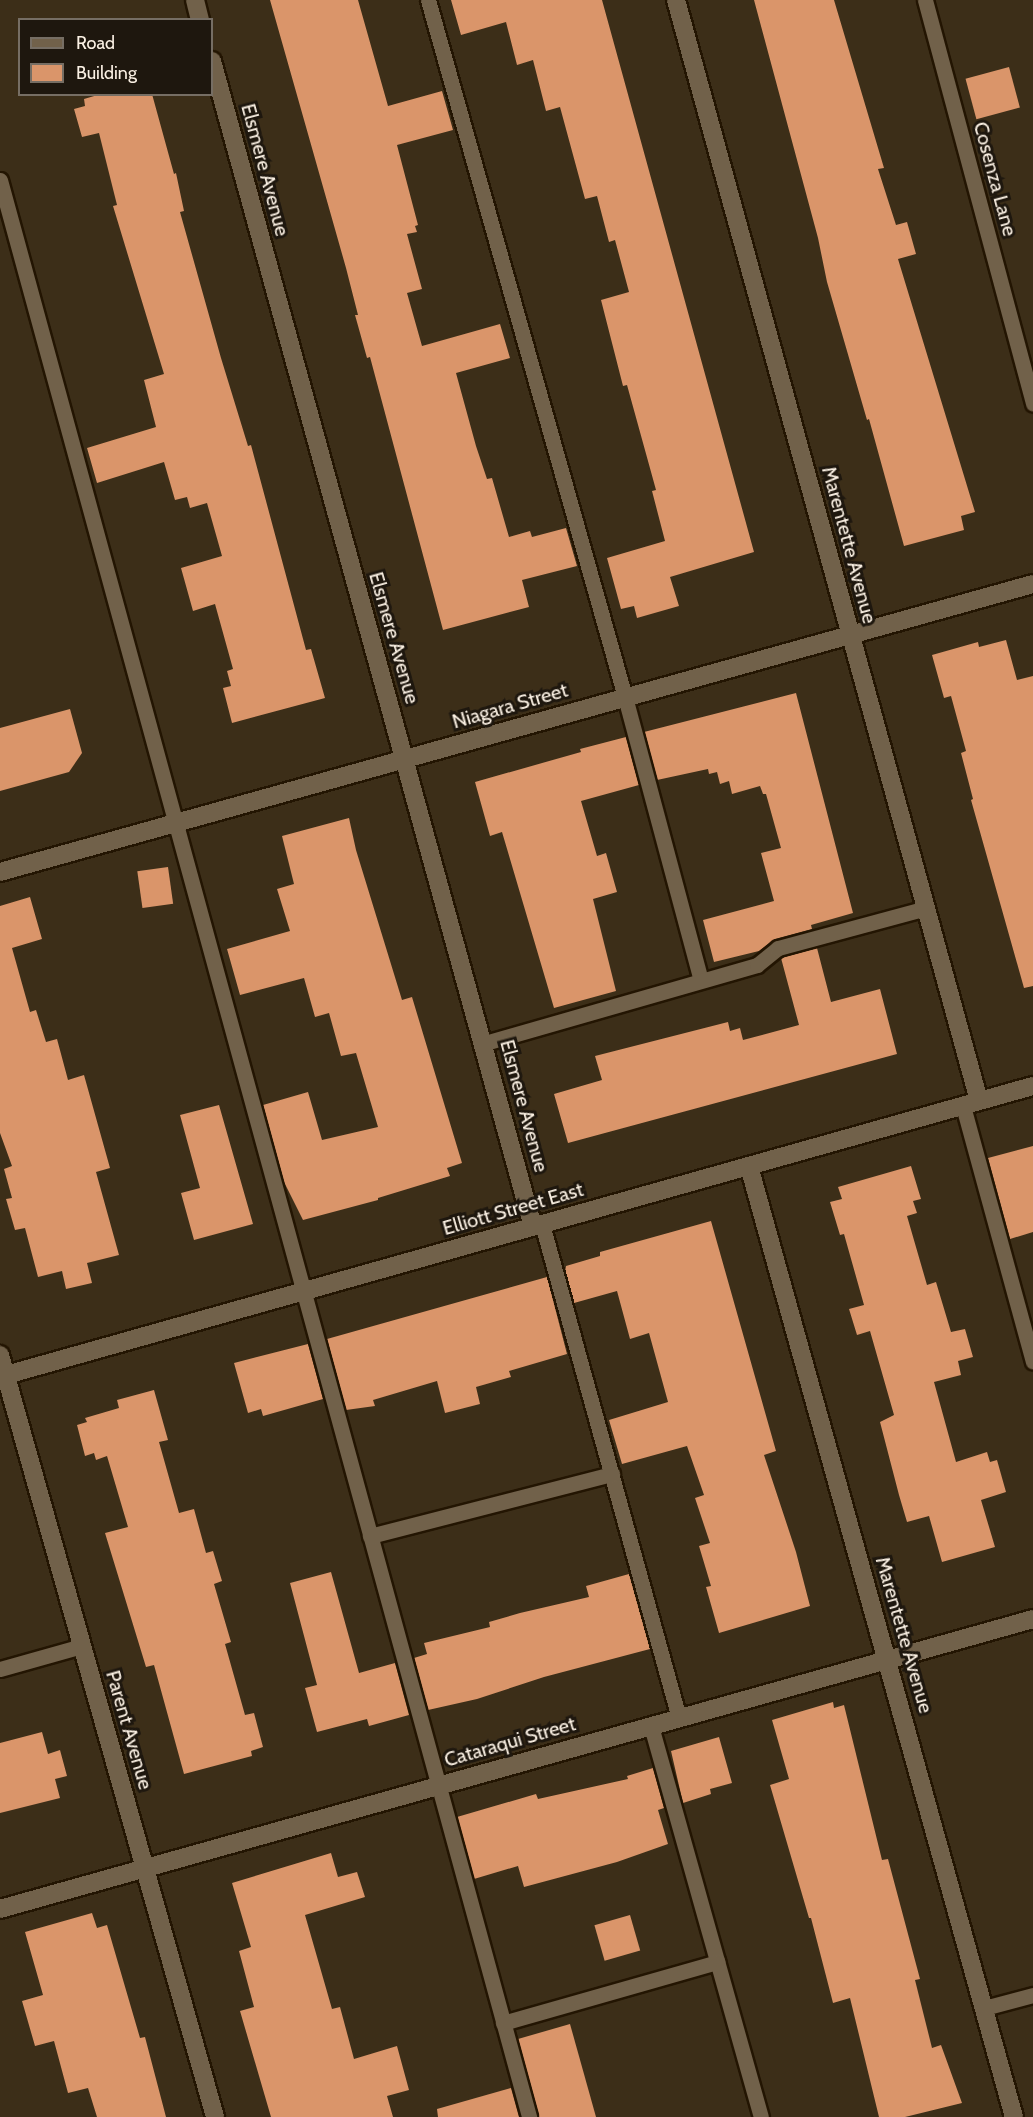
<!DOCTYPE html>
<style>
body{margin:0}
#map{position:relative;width:1033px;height:2117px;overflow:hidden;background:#3c2e18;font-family:Cabin,sans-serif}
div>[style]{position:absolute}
.building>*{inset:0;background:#da956a;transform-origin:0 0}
.roads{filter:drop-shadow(2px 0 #231502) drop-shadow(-2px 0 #231502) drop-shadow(0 2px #231502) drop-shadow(0 -2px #231502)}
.service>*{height:15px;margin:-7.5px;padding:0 7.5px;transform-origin:7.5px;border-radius:7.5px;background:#71614a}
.minor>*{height:18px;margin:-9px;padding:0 9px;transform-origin:9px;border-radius:9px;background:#71614a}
.tertiary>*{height:18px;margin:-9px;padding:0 9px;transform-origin:9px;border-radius:9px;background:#71614a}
span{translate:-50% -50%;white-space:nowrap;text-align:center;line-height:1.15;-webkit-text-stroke:6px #1e170e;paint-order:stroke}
.street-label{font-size:20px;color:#fbf1e4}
.legend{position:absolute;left:18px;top:18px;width:195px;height:78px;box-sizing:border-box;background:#1e170e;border:2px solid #766e64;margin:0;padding:8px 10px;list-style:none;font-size:18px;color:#fbf1e4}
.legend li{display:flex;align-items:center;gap:12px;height:30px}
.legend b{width:30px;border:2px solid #766e64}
</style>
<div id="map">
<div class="building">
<i style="clip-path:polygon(270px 0,358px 0,388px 106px,442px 91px,453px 130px,397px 145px,418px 225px,415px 226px,417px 232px,407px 234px,422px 289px,407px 293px,422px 346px,500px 324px,510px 358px,456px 373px,476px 446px,487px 479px,492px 478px,509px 537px,530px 531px,532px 537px,566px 528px,577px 566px,522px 580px,529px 607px,443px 630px,370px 357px,367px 358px,355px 315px,358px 315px,346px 268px)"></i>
<i style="clip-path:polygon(451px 0,602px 0,754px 552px,670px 577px,679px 606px,637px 618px,634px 606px,621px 609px,607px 558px,665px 541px,652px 491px,656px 490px,627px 385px,623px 386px,601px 300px,629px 292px,615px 240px,609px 242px,597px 196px,585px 199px,560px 107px,546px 111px,533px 60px,517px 65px,506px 22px,461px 35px)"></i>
<i style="clip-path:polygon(754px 0,834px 0,884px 168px,878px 169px,896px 225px,907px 222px,916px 254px,898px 259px,975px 512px,961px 516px,964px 530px,904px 546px,869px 419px,867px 420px,827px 282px,818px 238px)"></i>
<i style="left:1009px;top:67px;width:42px;height:45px;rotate:75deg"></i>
<i style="clip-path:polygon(101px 94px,152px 94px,174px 174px,176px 173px,184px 211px,180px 212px,221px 358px,248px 446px,251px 445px,306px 650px,311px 649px,325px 698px,232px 723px,223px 688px,231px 686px,227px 671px,233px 669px,215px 604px,193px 611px,181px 568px,222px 556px,207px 503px,190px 508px,187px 497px,175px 500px,164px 462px,97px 483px,87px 448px,156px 427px,144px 380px,164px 374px,113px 206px,117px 205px,99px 133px,82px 137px,74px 109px,85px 106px,84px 99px)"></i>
<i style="clip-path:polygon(1006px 640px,1017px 680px,1033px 676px,1033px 986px,1024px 988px,971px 800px,973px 799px,961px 753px,966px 751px,951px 696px,944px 698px,932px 655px,978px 642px,979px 647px)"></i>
<i style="clip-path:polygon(796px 693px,853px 913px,811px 925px,812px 929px,775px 939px,759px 951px,714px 962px,703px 920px,774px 901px,761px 853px,781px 848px,766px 794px,763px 794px,760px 786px,732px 794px,729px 781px,720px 784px,717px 772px,709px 774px,708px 769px,657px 780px,644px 732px)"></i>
<i style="clip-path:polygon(70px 709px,82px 753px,69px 772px,0 791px,0 728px)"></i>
<i style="clip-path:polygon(626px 737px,639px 785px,581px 801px,597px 856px,606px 853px,617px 892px,593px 899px,616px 991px,554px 1008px,502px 832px,490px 836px,475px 782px,581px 752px,580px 749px)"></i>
<i style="clip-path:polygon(349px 818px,356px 850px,402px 1000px,412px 997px,462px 1163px,447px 1168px,450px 1176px,378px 1198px,378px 1200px,303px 1220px,284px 1182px,263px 1105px,308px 1092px,322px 1140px,378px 1127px,356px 1053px,341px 1056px,329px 1013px,315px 1017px,304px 978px,240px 995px,227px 949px,290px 931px,277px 889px,294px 884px,282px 836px)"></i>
<i style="left:168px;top:867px;width:37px;height:31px;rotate:82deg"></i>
<i style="clip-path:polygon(30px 897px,42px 939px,12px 948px,30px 1012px,36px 1010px,46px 1042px,57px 1039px,68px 1080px,84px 1075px,110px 1168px,96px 1172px,119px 1255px,87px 1263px,92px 1283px,66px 1289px,62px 1271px,38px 1277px,25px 1228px,15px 1230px,6px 1199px,12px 1198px,4px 1169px,12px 1166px,0 1133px,0 906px)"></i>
<i style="clip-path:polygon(817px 948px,831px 1002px,880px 989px,897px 1054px,568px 1143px,554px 1094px,602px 1080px,595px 1056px,728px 1022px,730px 1031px,740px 1028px,743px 1040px,799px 1025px,781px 958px)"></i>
<i style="clip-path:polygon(219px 1105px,253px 1224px,194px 1240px,181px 1193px,200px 1188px,180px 1115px)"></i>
<i style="clip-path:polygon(1033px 1146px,1033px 1232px,1010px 1239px,988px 1158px)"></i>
<i style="clip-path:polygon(911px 1166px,921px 1199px,913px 1201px,917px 1213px,907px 1216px,927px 1285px,936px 1282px,951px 1332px,965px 1329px,973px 1357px,958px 1361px,961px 1375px,934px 1382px,956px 1462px,987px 1452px,990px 1462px,997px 1460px,1006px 1492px,981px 1500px,995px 1547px,942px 1562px,929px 1516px,907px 1522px,899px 1495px,880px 1422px,894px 1415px,870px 1331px,857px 1335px,849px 1309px,864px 1305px,844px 1234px,840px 1235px,830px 1202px,842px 1199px,838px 1187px)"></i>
<i style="clip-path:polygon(711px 1221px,776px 1451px,764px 1455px,796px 1552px,810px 1606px,719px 1633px,706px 1587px,711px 1586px,699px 1546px,710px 1543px,695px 1498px,704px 1495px,687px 1446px,622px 1464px,609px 1420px,668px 1402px,649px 1333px,630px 1339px,617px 1291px,574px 1303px,565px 1272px,566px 1266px,600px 1256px,600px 1252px)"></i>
<i style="clip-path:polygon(547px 1277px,567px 1354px,509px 1371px,511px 1377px,476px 1387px,480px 1404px,445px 1413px,437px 1381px,373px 1400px,375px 1406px,346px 1410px,327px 1339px)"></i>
<i style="clip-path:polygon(308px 1344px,323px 1399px,263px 1416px,261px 1409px,248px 1413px,234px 1363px)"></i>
<i style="clip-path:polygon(154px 1390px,168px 1440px,159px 1442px,179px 1513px,194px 1509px,206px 1553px,213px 1551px,222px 1581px,214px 1584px,231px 1642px,225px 1644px,245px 1715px,254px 1713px,263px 1747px,251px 1751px,252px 1756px,184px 1774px,154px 1665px,146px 1667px,105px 1533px,128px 1527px,107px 1456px,96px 1460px,94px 1453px,85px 1456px,77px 1425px,87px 1422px,85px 1418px,119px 1408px,117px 1400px)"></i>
<i style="clip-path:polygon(331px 1572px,359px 1673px,395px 1663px,409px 1715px,369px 1726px,367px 1719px,317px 1732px,305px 1688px,317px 1685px,290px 1583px)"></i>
<i style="clip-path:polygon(629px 1574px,650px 1649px,544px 1677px,477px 1699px,428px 1710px,414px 1658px,427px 1654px,424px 1643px,490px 1627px,489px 1622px,520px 1613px,589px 1597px,586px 1586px)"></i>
<i style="clip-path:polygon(833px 1702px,834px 1708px,844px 1705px,882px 1860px,888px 1859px,920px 1979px,915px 1980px,932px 2048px,941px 2045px,962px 2103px,905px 2117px,879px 2117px,850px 1998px,833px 2003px,811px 1918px,809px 1918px,770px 1785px,789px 1779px,772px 1720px)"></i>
<i style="clip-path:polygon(42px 1732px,48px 1754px,60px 1750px,67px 1776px,55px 1779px,60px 1798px,0 1813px,0 1743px)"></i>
<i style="clip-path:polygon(719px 1737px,732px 1783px,710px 1789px,711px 1794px,683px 1803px,671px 1751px)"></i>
<i style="clip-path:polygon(653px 1768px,664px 1808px,658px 1810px,668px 1844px,617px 1862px,524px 1887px,518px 1866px,474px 1879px,457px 1817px,536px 1794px,538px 1799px,628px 1779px,627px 1776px)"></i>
<i style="clip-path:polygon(331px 1853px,338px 1877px,357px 1872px,365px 1897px,305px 1915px,332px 2009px,340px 2007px,354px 2059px,397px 2046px,409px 2090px,387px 2096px,393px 2117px,271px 2117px,240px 2011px,254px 2007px,239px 1951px,251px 1947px,232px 1883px)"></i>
<i style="clip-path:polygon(92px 1913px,97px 1928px,107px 1925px,140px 2038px,145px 2037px,166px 2117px,97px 2117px,88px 2088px,68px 2093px,54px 2041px,35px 2046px,22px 2001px,43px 1995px,25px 1932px)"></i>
<i style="left:630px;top:1915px;width:37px;height:37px;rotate:74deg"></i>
<i style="clip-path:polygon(570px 2024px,596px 2117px,538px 2117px,518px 2039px)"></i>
<i style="clip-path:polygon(511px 2088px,519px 2117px,438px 2117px,437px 2109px)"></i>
</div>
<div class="roads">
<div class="service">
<i style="left:428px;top:0;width:724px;rotate:74.22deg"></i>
<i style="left:625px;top:697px;width:293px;rotate:75deg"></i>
<i style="left:925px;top:0;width:418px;rotate:75deg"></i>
<i style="left:0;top:180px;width:2008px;rotate:74.72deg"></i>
<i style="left:485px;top:1043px;width:283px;rotate:-16deg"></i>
<i style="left:757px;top:965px;width:27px;rotate:-39deg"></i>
<i style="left:778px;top:948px;width:153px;rotate:-15.1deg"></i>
<i style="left:963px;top:1106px;width:265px;rotate:74.7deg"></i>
<i style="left:542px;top:1224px;width:513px;rotate:74.5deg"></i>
<i style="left:370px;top:1536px;width:250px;rotate:-14.4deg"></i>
<i style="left:0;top:1669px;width:85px;rotate:-15.7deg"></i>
<i style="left:651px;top:1726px;width:406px;rotate:74.3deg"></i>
<i style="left:984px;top:2008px;width:51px;rotate:-14.9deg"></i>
<i style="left:503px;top:2023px;width:223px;rotate:-15.9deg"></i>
</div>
<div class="minor">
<i style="left:195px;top:0;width:21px;rotate:76deg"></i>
<i style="left:676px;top:0;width:1142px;rotate:74.61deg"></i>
<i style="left:212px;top:61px;width:1209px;rotate:74.61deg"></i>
<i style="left:0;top:872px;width:1072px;rotate:-15.58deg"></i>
<i style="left:749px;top:1166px;width:987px;rotate:74.43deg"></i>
<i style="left:6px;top:1375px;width:1067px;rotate:-15.72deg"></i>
<i style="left:0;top:1909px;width:1073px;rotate:-15.68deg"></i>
</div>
<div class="tertiary">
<i style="left:0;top:1355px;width:792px;rotate:74.24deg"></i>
</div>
</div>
<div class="street-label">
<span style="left:265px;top:170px;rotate:75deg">Elsmere Avenue</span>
<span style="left:995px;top:179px;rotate:75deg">Cosenza Lane</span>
<span style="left:849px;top:545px;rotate:75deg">Marentette Avenue</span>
<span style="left:394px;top:638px;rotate:74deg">Elsmere Avenue</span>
<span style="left:510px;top:706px;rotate:-16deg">Niagara Street</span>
<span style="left:524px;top:1106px;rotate:75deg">Elsmere Avenue</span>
<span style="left:513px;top:1209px;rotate:-16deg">Elliott Street East</span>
<span style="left:904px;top:1635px;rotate:74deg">Marentette Avenue</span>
<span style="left:129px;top:1730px;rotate:74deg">Parent Avenue</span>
<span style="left:510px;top:1742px;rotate:-16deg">Cataraqui Street</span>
</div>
<ul class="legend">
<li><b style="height:8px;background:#71614a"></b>Road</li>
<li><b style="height:16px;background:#da956a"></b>Building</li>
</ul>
</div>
